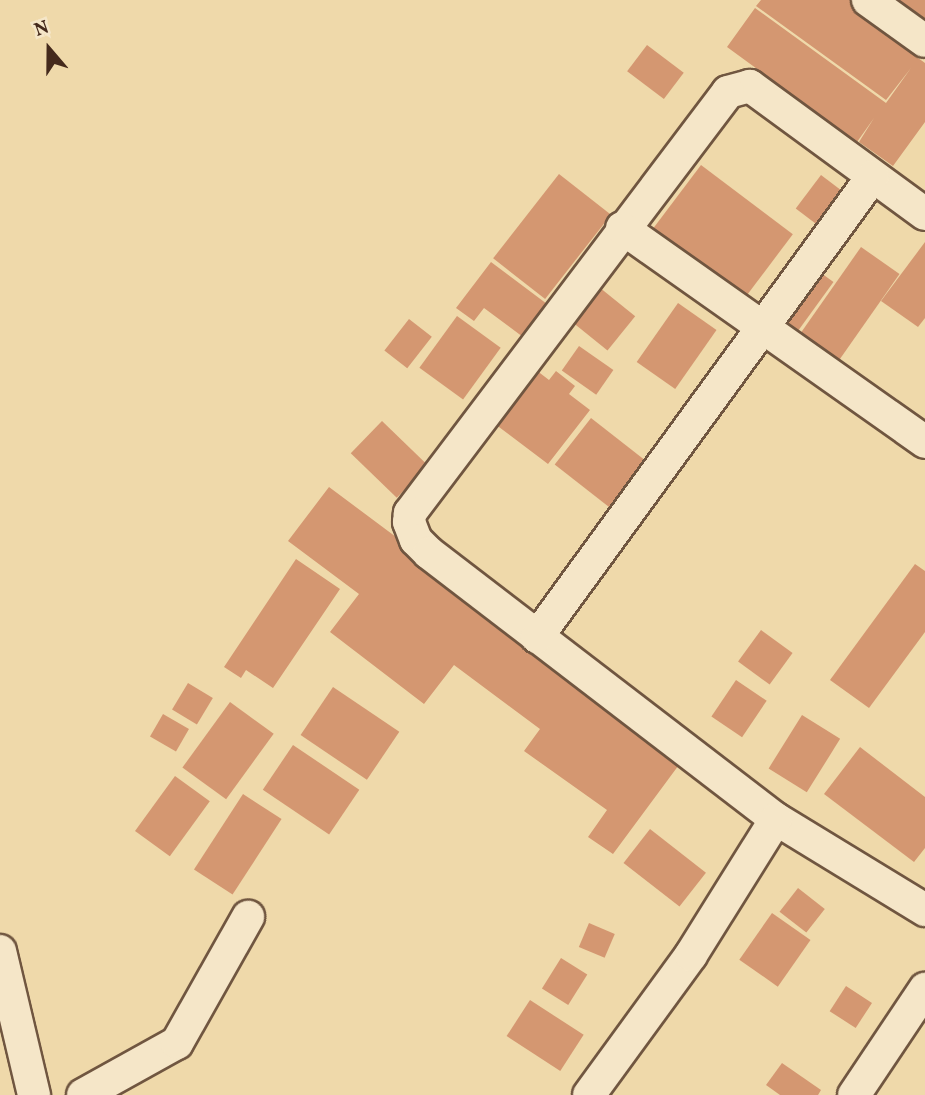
<!DOCTYPE html>
<style>
body{margin:0}
#map{position:relative;width:925px;height:1095px;overflow:hidden;background:#efd9aa;font-family:Vollkorn,serif}
div>[style]{position:absolute}
.building>*{inset:0;background:#d49771;transform-origin:0 0}
.roads{filter:drop-shadow(2px 0 #705640) drop-shadow(-2px 0 #705640) drop-shadow(0 2px #705640) drop-shadow(0 -2px #705640)}
.street>*{height:32px;margin:-16px;padding:0 16px;transform-origin:16px;border-radius:16px;background:#f5e6c8}
span{translate:-50% -50%;white-space:nowrap;text-align:center;line-height:1.15;-webkit-text-stroke:5px #f5e6c8;paint-order:stroke}
.north{position:absolute;left:14px;top:14px;width:70px;height:70px;-webkit-text-stroke:5px #f5e6c8;paint-order:stroke;rotate:340deg;font-size:19px;font-weight:700;line-height:28px;text-align:center;color:#452a1c}
.north::after{content:'';display:block;margin:auto;width:24px;height:32px;background:#452a1c;clip-path:polygon(50% 0,100% 100%,50% 72%,0 100%)}
</style>
<div id="map">
<div class="building">
<i style="clip-path:polygon(761px 0,850px 0,922px 53px,918px 58px,925px 63px,925px 122px,893px 166px,859px 142px,874px 118px,857px 142px,727px 47px,755px 8px,886px 103px,911px 68px,886px 100px,756px 6px)"></i>
<i style="clip-path:polygon(890px 0,925px 0,925px 26px)"></i>
<i style="left:647px;top:45px;width:46px;height:33px;rotate:37deg"></i>
<i style="left:701px;top:165px;width:115px;height:83px;rotate:37deg"></i>
<i style="left:559px;top:174px;width:66px;height:107px;rotate:38deg"></i>
<i style="left:821px;top:175px;width:31px;height:42px;rotate:37deg"></i>
<i style="clip-path:polygon(925px 242px,925px 318px,918px 327px,881px 301px)"></i>
<i style="left:861px;top:247px;width:47px;height:117px;rotate:35deg"></i>
<i style="clip-path:polygon(491px 262px,547px 304px,523px 337px,484px 308px,474px 321px,456px 308px)"></i>
<i style="left:810px;top:265px;width:29px;height:74px;rotate:36deg"></i>
<i style="left:594px;top:283px;width:53px;height:44px;rotate:39deg"></i>
<i style="left:678px;top:303px;width:47px;height:72px;rotate:35deg"></i>
<i style="left:457px;top:316px;width:54px;height:64px;rotate:36deg"></i>
<i style="left:409px;top:319px;width:29px;height:40px;rotate:38deg"></i>
<i style="left:579px;top:346px;width:42px;height:30px;rotate:35deg"></i>
<i style="clip-path:polygon(536px 370px,549px 380px,556px 371px,575px 386px,569px 394px,590px 410px,548px 464px,495px 424px)"></i>
<i style="left:591px;top:418px;width:71px;height:59px;rotate:38deg"></i>
<i style="left:382px;top:421px;width:64px;height:45px;rotate:44deg"></i>
<i style="clip-path:polygon(329px 487px,687px 754px,613px 854px,588px 837px,607px 810px,524px 751px,540px 729px,454px 665px,424px 704px,330px 632px,359px 594px,288px 541px)"></i>
<i style="clip-path:polygon(296px 559px,340px 589px,273px 688px,246px 670px,241px 678px,224px 667px)"></i>
<i style="clip-path:polygon(915px 564px,925px 571px,925px 632px,869px 708px,830px 680px)"></i>
<i style="left:761px;top:630px;width:39px;height:39px;rotate:36deg"></i>
<i style="left:736px;top:680px;width:37px;height:44px;rotate:34deg"></i>
<i style="left:188px;top:683px;width:29px;height:31px;rotate:31deg"></i>
<i style="left:333px;top:687px;width:80px;height:58px;rotate:34deg"></i>
<i style="left:230px;top:702px;width:54px;height:81px;rotate:36deg"></i>
<i style="left:163px;top:714px;width:30px;height:26px;rotate:30deg"></i>
<i style="left:802px;top:715px;width:45px;height:63px;rotate:32deg"></i>
<i style="left:293px;top:745px;width:80px;height:54px;rotate:34deg"></i>
<i style="clip-path:polygon(860px 747px,925px 797px,925px 848px,914px 862px,824px 794px)"></i>
<i style="left:175px;top:776px;width:43px;height:68px;rotate:36deg"></i>
<i style="left:243px;top:794px;width:46px;height:90px;rotate:33deg"></i>
<i style="left:650px;top:829px;width:71px;height:43px;rotate:38deg"></i>
<i style="left:798px;top:888px;width:34px;height:30px;rotate:38deg"></i>
<i style="left:772px;top:913px;width:47px;height:57px;rotate:35deg"></i>
<i style="left:589px;top:923px;width:28px;height:26px;rotate:23deg"></i>
<i style="left:561px;top:958px;width:31px;height:36px;rotate:32deg"></i>
<i style="left:846px;top:986px;width:31px;height:30px;rotate:33deg"></i>
<i style="left:530px;top:1000px;width:64px;height:43px;rotate:33deg"></i>
<i style="clip-path:polygon(782px 1063px,821px 1090px,818px 1095px,780px 1095px,766px 1085px)"></i>
</div>
<div class="roads">
<div class="street">
<i style="left:868px;top:0;width:70px;rotate:35.7deg"></i>
<i style="left:925px;top:214px;width:217px;rotate:-143.8deg"></i>
<i style="left:750px;top:86px;width:23px;rotate:165deg"></i>
<i style="left:728px;top:92px;width:528px;rotate:127.07deg"></i>
<i style="left:410px;top:513px;width:9px;rotate:96deg"></i>
<i style="left:409px;top:522px;width:19px;rotate:69deg"></i>
<i style="left:416px;top:540px;width:18px;rotate:45deg"></i>
<i style="left:429px;top:553px;width:437px;rotate:37.5deg"></i>
<i style="left:776px;top:819px;width:175px;rotate:31.4deg"></i>
<i style="left:622px;top:228px;width:371px;rotate:35.2deg"></i>
<i style="left:537px;top:637px;width:570px;rotate:-53.91deg"></i>
<i style="left:0;top:951px;width:148px;rotate:76.7deg"></i>
<i style="left:83px;top:1095px;width:107px;rotate:-29deg"></i>
<i style="left:177px;top:1043px;width:145px;rotate:-60.6deg"></i>
<i style="left:589px;top:1095px;width:173px;rotate:-53.9deg"></i>
<i style="left:691px;top:955px;width:160px;rotate:-58deg"></i>
<i style="left:854px;top:1095px;width:128px;rotate:-56.2deg"></i>
</div>
</div>
<div class="north">N</div>
</div>
